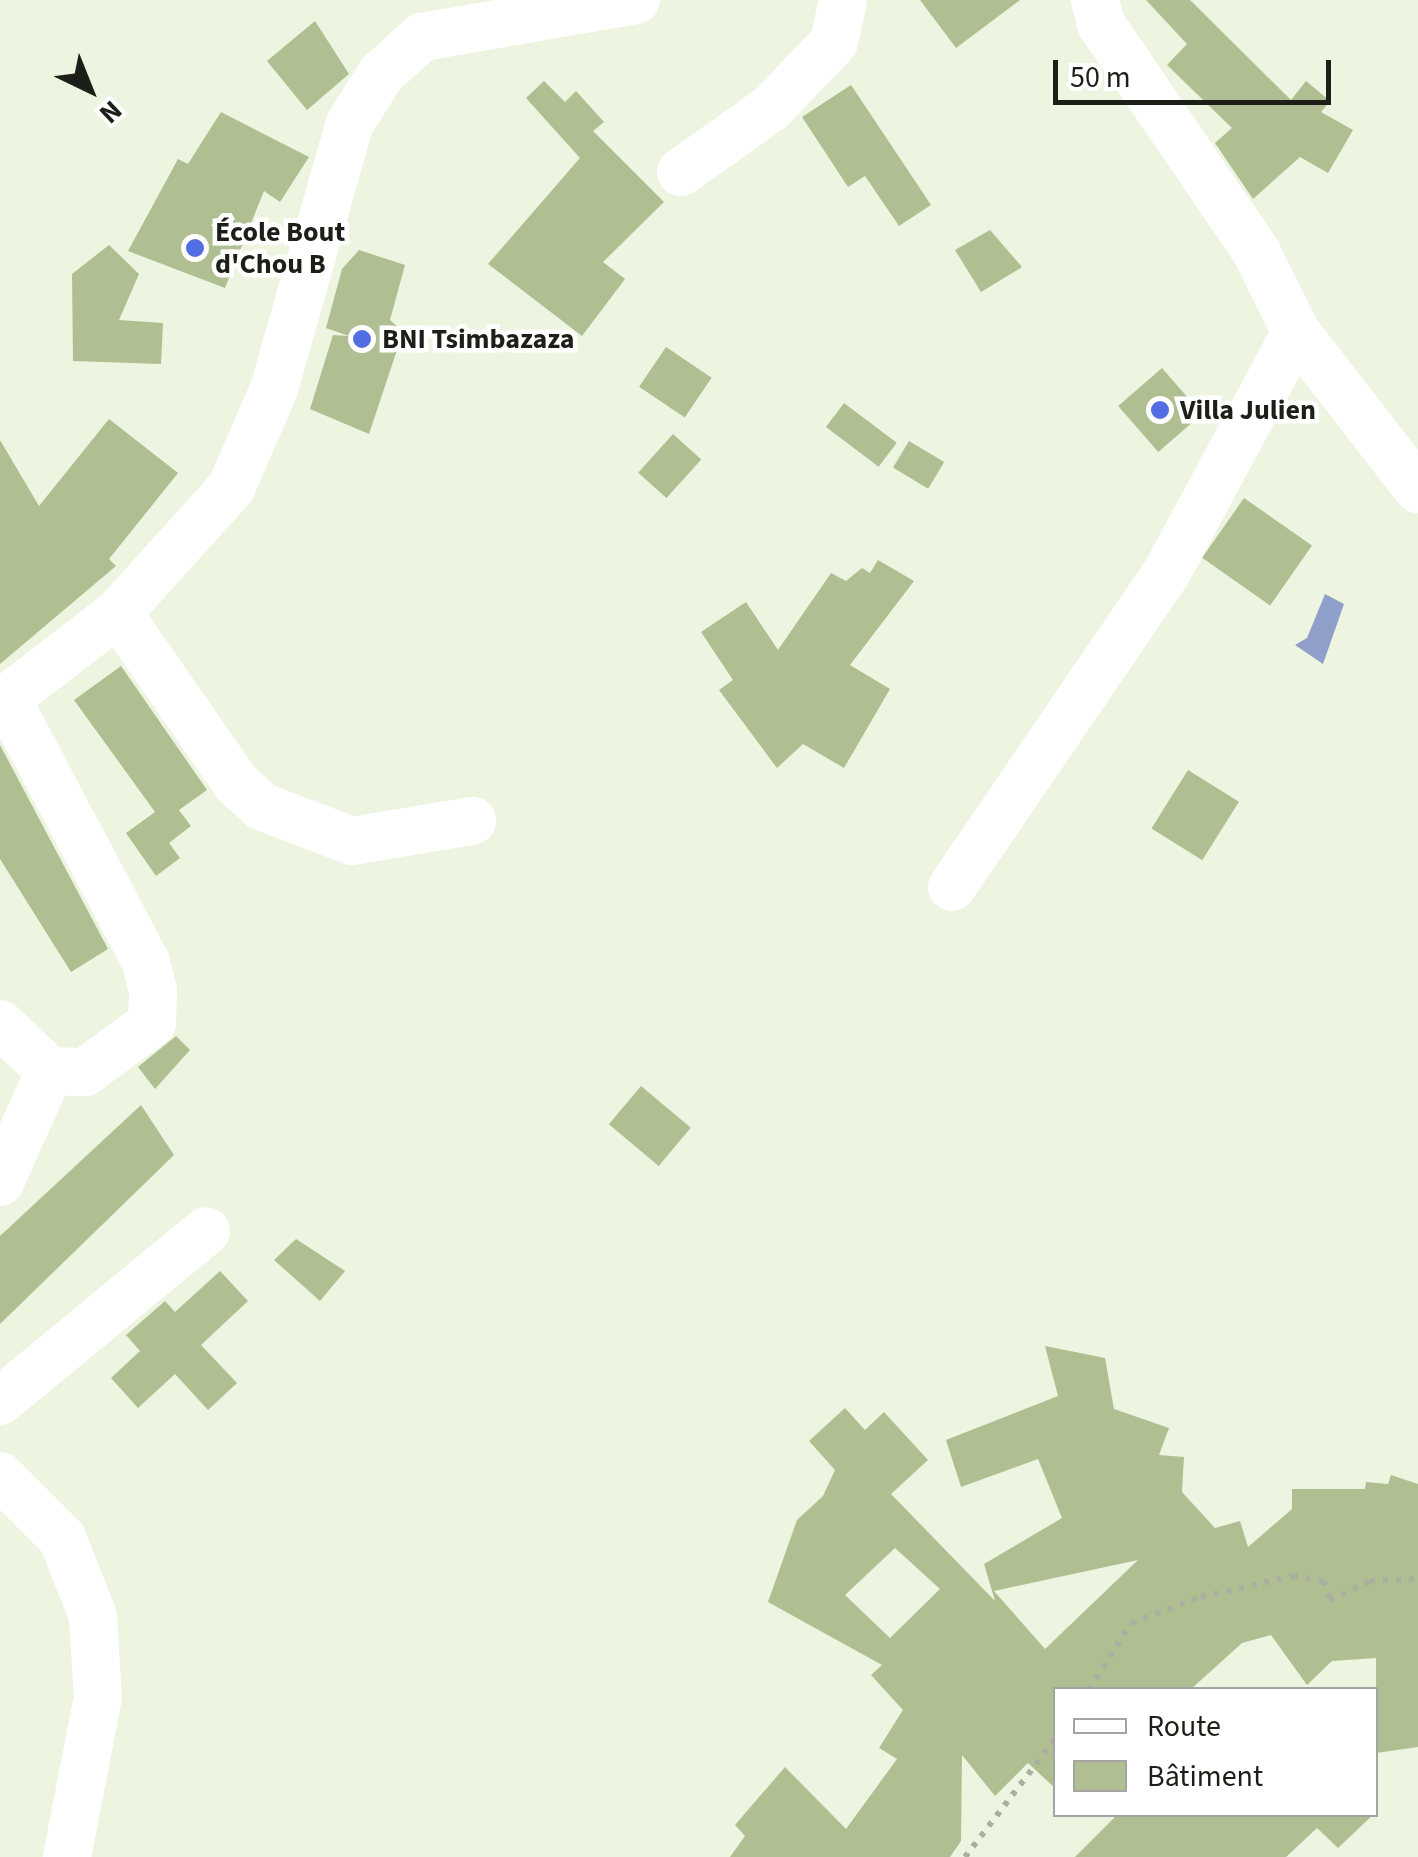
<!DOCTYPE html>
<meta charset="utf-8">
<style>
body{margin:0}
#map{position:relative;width:1418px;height:1857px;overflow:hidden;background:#edf4e0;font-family:"Source Sans 3",sans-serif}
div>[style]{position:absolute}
.water>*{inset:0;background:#909fc9}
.building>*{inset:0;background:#afbf91;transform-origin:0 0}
.path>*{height:6px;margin-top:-3px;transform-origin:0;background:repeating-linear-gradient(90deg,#aaafa0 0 5px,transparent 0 13px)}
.minor>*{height:48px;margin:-24px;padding:0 24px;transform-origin:24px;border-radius:24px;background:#fff}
.dots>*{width:28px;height:28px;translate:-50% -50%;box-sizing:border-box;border:5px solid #fff;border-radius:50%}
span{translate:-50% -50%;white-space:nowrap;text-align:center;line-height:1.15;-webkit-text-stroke:9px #fff;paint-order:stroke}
.poi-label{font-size:28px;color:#1c1f18;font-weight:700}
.left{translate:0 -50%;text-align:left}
.legend{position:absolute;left:1053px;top:1687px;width:325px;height:130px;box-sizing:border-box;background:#fff;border:2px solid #a4a5a3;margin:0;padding:12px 18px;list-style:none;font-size:30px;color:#1c1f18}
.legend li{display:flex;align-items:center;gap:20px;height:50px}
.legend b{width:50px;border:2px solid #a4a5a3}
.north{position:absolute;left:40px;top:40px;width:100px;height:100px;-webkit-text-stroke:8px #fff;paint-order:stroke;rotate:137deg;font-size:28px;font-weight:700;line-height:40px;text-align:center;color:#1c1f18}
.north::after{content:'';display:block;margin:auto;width:35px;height:45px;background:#1c1f18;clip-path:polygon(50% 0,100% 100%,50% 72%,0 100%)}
.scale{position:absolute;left:1053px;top:60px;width:278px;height:45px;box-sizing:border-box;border:5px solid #1c1f18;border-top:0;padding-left:12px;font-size:30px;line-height:35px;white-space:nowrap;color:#1c1f18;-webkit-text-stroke:8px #fff;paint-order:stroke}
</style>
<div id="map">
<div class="water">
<i style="clip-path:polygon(1325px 594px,1344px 604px,1323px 664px,1295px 645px,1307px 638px)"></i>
</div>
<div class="building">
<i style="clip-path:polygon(920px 0,1020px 0,956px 48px)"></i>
<i style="clip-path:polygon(1146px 0,1190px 0,1291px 100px,1306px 81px,1330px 101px,1321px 112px,1353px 130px,1328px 173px,1300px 157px,1253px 199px,1215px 143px,1232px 128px,1167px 65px,1187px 44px)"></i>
<i style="clip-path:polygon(315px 21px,349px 74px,307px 110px,267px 61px)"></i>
<i style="clip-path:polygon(544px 81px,565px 102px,576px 91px,604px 122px,593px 131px,664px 202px,603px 262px,625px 279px,582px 336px,488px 264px,580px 158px,526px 98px)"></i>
<i style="clip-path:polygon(851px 85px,931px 205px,899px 226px,865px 176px,848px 187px,802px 117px)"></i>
<i style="clip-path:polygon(221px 112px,309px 157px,280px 202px,264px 191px,225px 288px,128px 251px,178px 159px,188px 164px)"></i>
<i style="clip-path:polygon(990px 230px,1022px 267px,981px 292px,955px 250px)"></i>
<i style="clip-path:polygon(109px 245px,139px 274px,119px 320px,163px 323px,161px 364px,73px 361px,72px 274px)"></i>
<i style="clip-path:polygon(359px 250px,405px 265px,390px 320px,403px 332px,369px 434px,310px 409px,333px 335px,349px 336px,326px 328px,342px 269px)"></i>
<i style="left:666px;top:347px;width:55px;height:48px;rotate:34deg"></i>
<i style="left:1162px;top:368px;width:61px;height:58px;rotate:49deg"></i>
<i style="left:844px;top:403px;width:66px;height:30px;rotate:37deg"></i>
<i style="clip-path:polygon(109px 419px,178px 473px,109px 559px,116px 566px,0 664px,0 440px,39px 506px)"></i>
<i style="left:673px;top:434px;width:38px;height:52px;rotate:42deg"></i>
<i style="left:909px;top:441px;width:41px;height:31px;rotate:31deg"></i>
<i style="left:1244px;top:498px;width:83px;height:73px;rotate:35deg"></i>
<i style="clip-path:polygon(878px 560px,914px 581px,850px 665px,890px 689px,844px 768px,803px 744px,777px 768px,719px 690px,733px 680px,701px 632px,746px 602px,778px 650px,831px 573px,846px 581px,862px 568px,870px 573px)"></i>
<i style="clip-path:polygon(121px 666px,207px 790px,179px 810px,191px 826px,169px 843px,180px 858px,156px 876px,126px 833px,155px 812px,74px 700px)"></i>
<i style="clip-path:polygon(0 745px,108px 949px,71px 972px,0 859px)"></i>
<i style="left:1188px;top:770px;width:60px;height:69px;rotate:32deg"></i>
<i style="clip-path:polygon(176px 1036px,190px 1050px,155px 1089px,138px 1067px)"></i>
<i style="left:641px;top:1086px;width:65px;height:50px;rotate:40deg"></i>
<i style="clip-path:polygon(141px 1105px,174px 1155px,0 1324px,0 1236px)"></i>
<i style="clip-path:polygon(296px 1239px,345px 1271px,320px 1301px,274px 1260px)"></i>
<i style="clip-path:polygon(220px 1271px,248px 1301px,201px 1345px,237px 1383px,208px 1410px,175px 1374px,138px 1408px,111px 1378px,140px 1351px,126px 1335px,165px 1301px,175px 1312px)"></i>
<i style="clip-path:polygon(evenodd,1045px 1346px,1105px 1358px,1114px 1409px,1169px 1428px,1159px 1455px,1184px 1457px,1182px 1492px,1215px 1528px,1240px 1521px,1248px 1547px,1292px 1509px,1292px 1489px,1365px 1489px,1366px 1482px,1388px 1484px,1391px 1475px,1418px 1484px,1418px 1747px,1376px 1753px,1376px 1658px,1332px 1661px,1307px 1685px,1271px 1635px,1242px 1643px,1190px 1690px,1056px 1690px,1056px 1789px,1028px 1763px,995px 1796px,962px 1755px,961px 1841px,950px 1857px,730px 1857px,745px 1836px,735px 1825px,785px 1767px,846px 1829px,897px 1759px,879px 1748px,903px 1710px,871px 1675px,882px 1665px,768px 1602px,797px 1520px,823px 1496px,835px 1470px,809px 1441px,845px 1408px,865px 1430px,884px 1412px,928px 1460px,891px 1494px,995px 1601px,984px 1564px,1062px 1518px,1038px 1459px,961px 1487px,946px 1440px,1058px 1396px,1045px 1346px,895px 1548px,940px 1589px,890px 1638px,845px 1595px,895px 1548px,1045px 1346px,1138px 1560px,1045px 1649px,994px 1591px,1138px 1560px)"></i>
<i style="clip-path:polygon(1118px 1814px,1374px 1814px,1338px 1848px,1317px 1828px,1286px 1857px,1075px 1857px)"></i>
</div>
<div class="path">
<i style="left:1089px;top:1690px;width:79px;rotate:-57.9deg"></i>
<i style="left:1131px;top:1623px;width:75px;rotate:-20.4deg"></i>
<i style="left:1201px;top:1597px;width:94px;rotate:-12.9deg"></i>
<i style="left:1293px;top:1576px;width:31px;rotate:9deg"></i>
<i style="left:1324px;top:1581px;width:21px;rotate:73deg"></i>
<i style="left:1330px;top:1601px;width:45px;rotate:-26.6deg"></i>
<i style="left:1370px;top:1581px;width:48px;rotate:-2.4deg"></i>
<i style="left:965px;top:1857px;width:150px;rotate:-52.6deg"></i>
</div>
<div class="minor">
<i style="left:1095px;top:0;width:25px;rotate:76deg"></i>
<i style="left:1101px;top:24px;width:277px;rotate:55.7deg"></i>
<i style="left:1257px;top:253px;width:88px;rotate:63.7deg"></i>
<i style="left:1296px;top:332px;width:199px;rotate:52.2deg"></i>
<i style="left:681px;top:172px;width:110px;rotate:-35.4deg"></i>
<i style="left:771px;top:108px;width:91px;rotate:-46.3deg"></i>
<i style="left:834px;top:42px;width:43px;rotate:-77.9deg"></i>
<i style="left:118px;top:613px;width:207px;rotate:55.2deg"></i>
<i style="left:236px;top:783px;width:36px;rotate:42deg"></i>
<i style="left:263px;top:807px;width:95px;rotate:20.9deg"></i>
<i style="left:352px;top:841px;width:122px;rotate:-9.5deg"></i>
<i style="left:0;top:704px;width:149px;rotate:-37.6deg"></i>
<i style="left:118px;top:613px;width:169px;rotate:-47.9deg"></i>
<i style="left:231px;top:488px;width:108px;rotate:-66.5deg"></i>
<i style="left:274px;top:389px;width:274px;rotate:-74.1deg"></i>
<i style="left:349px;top:125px;width:60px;rotate:-57.9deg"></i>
<i style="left:381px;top:74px;width:55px;rotate:-42.1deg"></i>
<i style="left:422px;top:37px;width:217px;rotate:-9.8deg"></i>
<i style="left:952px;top:887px;width:381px;rotate:-55.7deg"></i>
<i style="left:1167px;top:572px;width:272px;rotate:-61.7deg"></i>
<i style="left:0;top:1024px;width:69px;rotate:43.2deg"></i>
<i style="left:50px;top:1071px;width:35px;rotate:2deg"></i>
<i style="left:85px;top:1072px;width:83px;rotate:-36.2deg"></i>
<i style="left:152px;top:1023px;width:32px;rotate:-88deg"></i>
<i style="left:153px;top:991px;width:30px;rotate:-104deg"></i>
<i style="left:146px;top:962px;width:297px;rotate:-117.9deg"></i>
<i style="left:0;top:1182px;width:122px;rotate:-65.8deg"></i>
<i style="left:0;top:1401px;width:267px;rotate:-39.5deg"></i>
<i style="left:0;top:1476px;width:88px;rotate:45deg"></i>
<i style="left:62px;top:1538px;width:84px;rotate:68.3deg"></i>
<i style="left:93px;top:1616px;width:81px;rotate:86.5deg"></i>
<i style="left:98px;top:1697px;width:163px;rotate:101deg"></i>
</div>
<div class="dots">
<i style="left:195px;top:248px;background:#536ee3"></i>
<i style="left:362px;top:339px;background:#536ee3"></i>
<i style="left:1160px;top:410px;background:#536ee3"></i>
</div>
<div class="poi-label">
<span class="left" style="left:215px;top:248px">École Bout<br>d'Chou B</span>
<span class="left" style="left:382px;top:339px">BNI Tsimbazaza</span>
<span class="left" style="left:1180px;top:410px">Villa Julien</span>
</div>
<ul class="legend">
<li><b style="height:12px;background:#fff"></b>Route</li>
<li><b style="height:28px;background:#afbf91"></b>Bâtiment</li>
</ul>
<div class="north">N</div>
<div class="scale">50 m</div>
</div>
